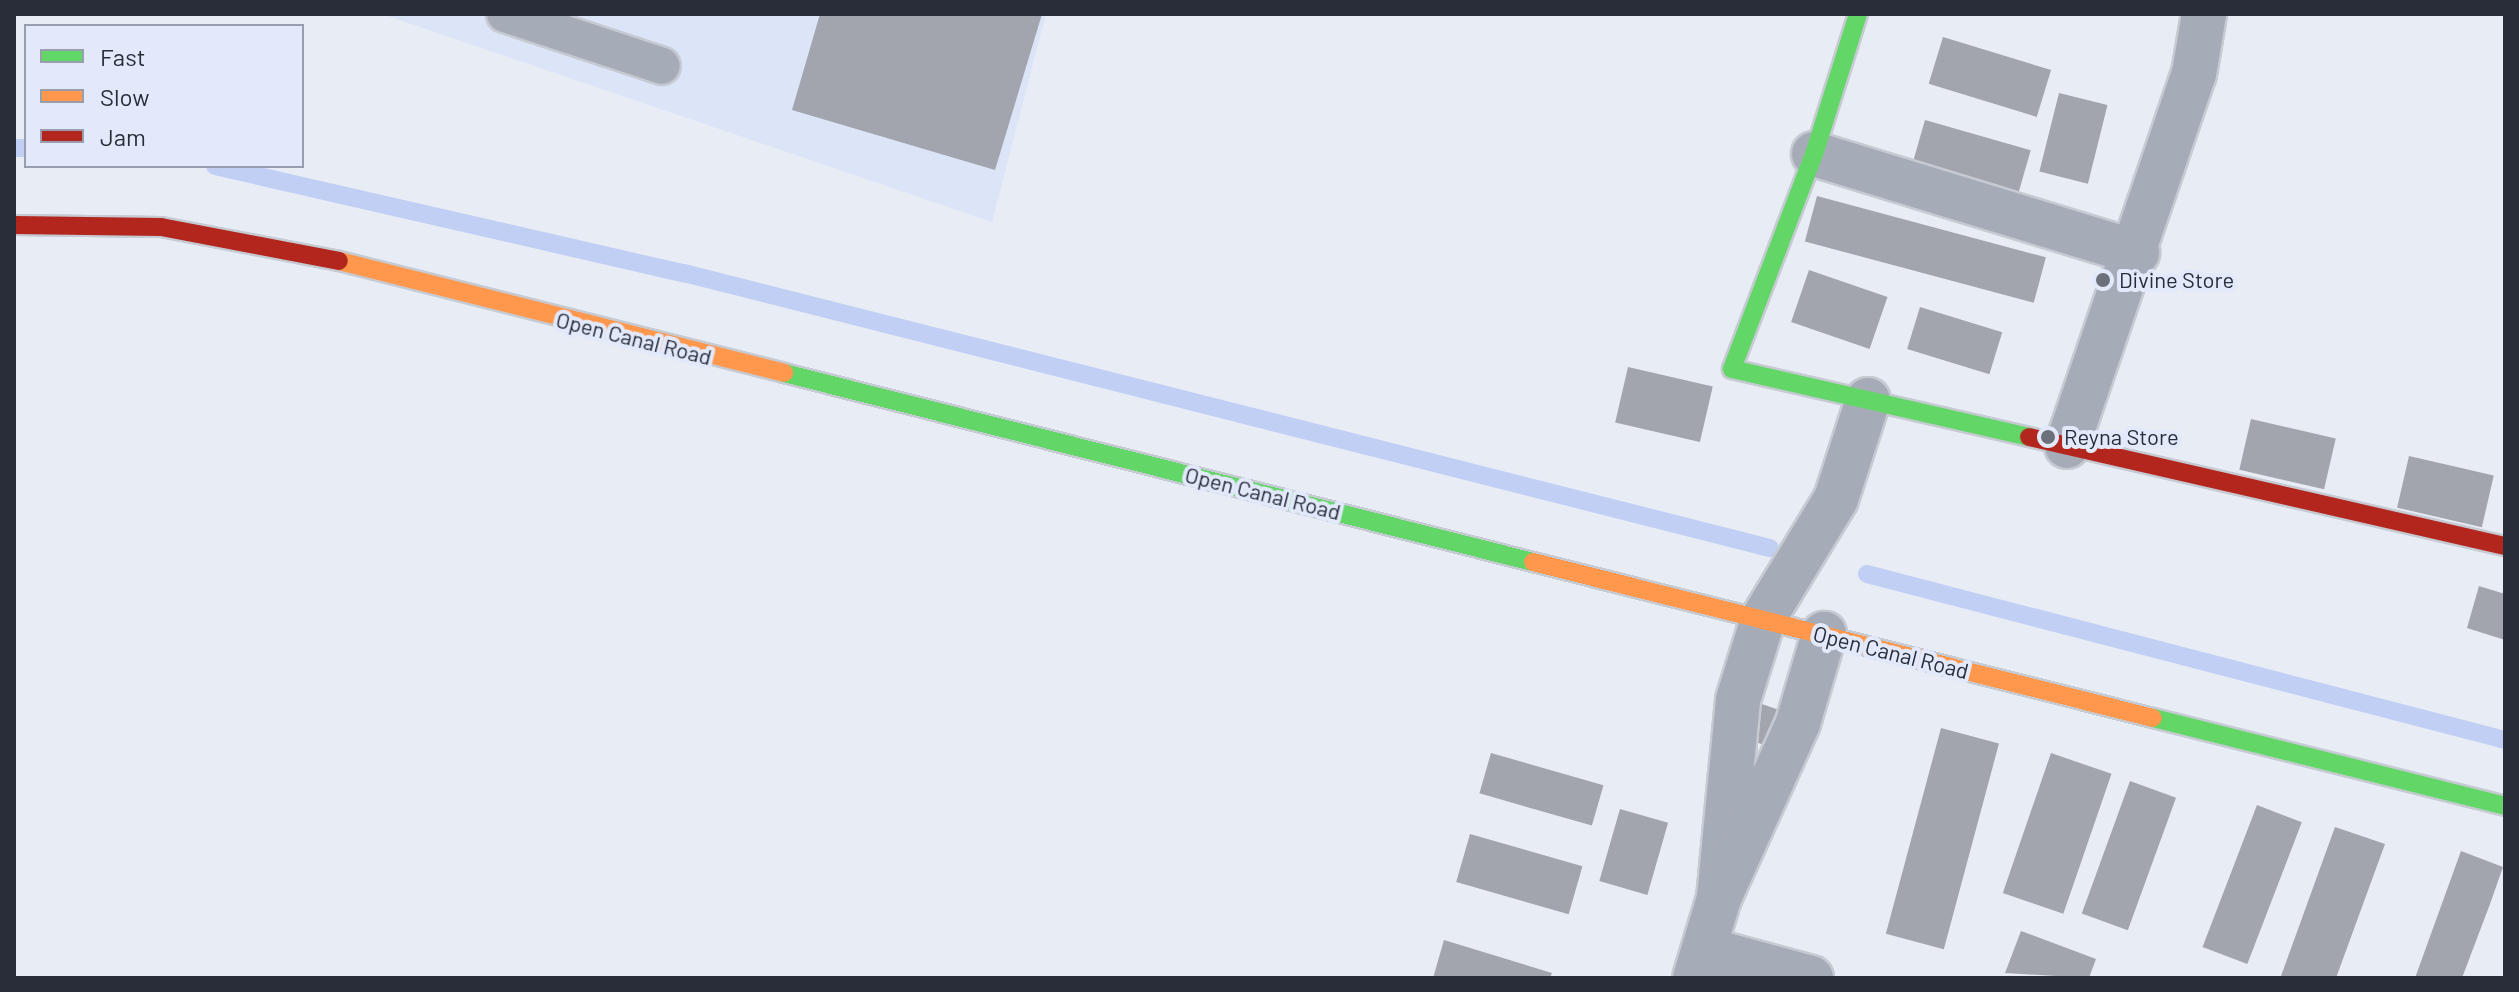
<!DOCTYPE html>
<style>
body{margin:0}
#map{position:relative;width:2519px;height:992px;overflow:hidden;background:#e8ecf5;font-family:Barlow,sans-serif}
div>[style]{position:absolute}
.built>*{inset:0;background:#dce4f8}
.stream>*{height:18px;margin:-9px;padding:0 9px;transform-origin:9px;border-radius:9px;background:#c1cff5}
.building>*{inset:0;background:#a2a5ae;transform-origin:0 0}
.roads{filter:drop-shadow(2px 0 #c6cad2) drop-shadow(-2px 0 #c6cad2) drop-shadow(0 2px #c6cad2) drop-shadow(0 -2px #c6cad2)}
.lane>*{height:36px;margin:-18px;padding:0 18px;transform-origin:18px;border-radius:18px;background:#a6abb8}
.street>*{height:44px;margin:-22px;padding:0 22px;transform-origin:22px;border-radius:22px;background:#a6abb8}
.fast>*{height:18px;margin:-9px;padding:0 9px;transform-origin:9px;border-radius:9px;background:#63d668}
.slow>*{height:18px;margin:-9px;padding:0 9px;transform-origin:9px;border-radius:9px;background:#ff974d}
.jam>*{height:18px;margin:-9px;padding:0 9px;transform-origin:9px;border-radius:9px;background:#b3261e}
.dots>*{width:22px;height:22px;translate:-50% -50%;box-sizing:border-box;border:4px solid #e2e9fb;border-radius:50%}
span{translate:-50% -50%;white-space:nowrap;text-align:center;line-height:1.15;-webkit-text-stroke:8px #e2e9fb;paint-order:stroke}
.poi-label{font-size:22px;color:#292d39}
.left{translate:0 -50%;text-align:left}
.street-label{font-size:22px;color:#292d39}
.frame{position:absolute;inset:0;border:16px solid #292d39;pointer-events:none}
.legend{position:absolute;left:24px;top:24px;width:280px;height:144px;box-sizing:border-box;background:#e2e9fb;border:2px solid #989ead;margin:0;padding:10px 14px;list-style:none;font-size:24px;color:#292d39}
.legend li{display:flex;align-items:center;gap:16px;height:40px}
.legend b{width:40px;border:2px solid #989ead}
</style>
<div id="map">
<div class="built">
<i style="clip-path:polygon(382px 14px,1046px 14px,992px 222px)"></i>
</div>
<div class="stream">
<i style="left:14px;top:148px;width:12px"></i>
<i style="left:215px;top:166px;width:481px;rotate:12.9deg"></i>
<i style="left:684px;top:273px;width:1120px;rotate:14.21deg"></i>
<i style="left:1867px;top:574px;width:659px;rotate:14.58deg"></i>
</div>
<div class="building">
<i style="clip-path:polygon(820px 14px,1042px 14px,995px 170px,792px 110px)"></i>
<i style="left:1943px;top:37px;width:113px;height:49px;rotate:17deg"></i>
<i style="left:2059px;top:93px;width:50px;height:81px;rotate:14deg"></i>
<i style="left:1925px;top:120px;width:110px;height:44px;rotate:16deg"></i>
<i style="left:1817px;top:196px;width:237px;height:47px;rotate:15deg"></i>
<i style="left:1809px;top:270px;width:83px;height:55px;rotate:19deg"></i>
<i style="left:1920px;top:307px;width:86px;height:44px;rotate:17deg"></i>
<i style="left:1628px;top:367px;width:87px;height:57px;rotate:13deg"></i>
<i style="left:2251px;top:419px;width:87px;height:52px;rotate:13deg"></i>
<i style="left:2409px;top:456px;width:87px;height:53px;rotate:13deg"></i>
<i style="clip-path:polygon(2479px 586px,2505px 594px,2505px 640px,2467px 628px)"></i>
<i style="left:1759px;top:703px;width:28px;height:38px;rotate:19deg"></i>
<i style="left:1941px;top:728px;width:60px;height:213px;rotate:15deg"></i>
<i style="left:1491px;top:753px;width:117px;height:42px;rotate:16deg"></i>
<i style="left:2051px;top:753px;width:64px;height:148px;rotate:19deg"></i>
<i style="left:2130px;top:781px;width:49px;height:141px;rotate:20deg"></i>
<i style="left:2257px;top:805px;width:48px;height:152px;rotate:21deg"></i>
<i style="left:1620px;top:809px;width:50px;height:75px;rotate:16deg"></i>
<i style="clip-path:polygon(2335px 827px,2385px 844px,2336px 978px,2286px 978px,2281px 976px)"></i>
<i style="left:1470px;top:834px;width:117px;height:50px;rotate:16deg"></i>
<i style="clip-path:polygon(2461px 851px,2503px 867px,2490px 904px,2462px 978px,2415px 978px)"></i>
<i style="clip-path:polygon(2021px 931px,2096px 959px,2089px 978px,2005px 973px)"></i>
<i style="clip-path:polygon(1444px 940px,1552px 973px,1550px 978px,1433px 978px)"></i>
</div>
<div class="roads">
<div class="lane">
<i style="left:505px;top:14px;width:165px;rotate:18.3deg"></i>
</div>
<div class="street">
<i style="left:1814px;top:154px;width:338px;rotate:17deg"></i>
<i style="left:2067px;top:446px;width:393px;rotate:-71.2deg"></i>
<i style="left:2194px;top:74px;width:61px;rotate:-80.5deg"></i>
<i style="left:1719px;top:898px;width:199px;rotate:-84.5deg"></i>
<i style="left:1738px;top:700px;width:85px;rotate:-72.8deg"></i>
<i style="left:1763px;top:619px;width:140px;rotate:-58.7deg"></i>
<i style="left:1836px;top:499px;width:104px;rotate:-72.1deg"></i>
<i style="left:1704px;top:949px;width:111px;rotate:15.2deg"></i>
<i style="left:1695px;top:978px;width:84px;rotate:-73.3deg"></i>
<i style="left:1719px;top:898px;width:192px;rotate:-65.7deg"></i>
<i style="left:1798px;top:723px;width:93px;rotate:-73.7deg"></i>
</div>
<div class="fast">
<i style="left:1858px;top:14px;width:147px;rotate:107.4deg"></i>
<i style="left:1814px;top:154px;width:230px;rotate:110.9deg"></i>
<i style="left:1732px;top:369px;width:305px;rotate:12.9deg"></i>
<i style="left:784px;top:373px;width:772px;rotate:14.16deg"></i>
<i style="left:2153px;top:718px;width:363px;rotate:14deg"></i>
</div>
<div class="slow">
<i style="left:339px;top:261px;width:459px;rotate:14.1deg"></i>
<i style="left:1533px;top:562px;width:639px;rotate:14.12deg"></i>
</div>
<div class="jam">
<i style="left:14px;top:225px;width:147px;rotate:0.8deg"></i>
<i style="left:161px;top:227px;width:181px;rotate:10.8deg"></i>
<i style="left:2029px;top:437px;width:488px;rotate:12.9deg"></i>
</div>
</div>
<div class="dots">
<i style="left:2103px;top:280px;background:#6c707b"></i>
<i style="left:2048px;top:437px;background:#6c707b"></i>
</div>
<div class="poi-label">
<span class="left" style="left:2119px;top:280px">Divine Store</span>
<span class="left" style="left:2064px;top:437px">Reyna Store</span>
</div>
<div class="street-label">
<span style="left:634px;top:338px;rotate:14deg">Open Canal Road</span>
<span style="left:1263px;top:493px;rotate:14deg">Open Canal Road</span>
<span style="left:1891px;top:652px;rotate:14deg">Open Canal Road</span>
</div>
<div class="frame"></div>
<ul class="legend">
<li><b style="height:10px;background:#63d668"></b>Fast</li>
<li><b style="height:10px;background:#ff974d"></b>Slow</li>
<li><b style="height:10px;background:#b3261e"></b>Jam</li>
</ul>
</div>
